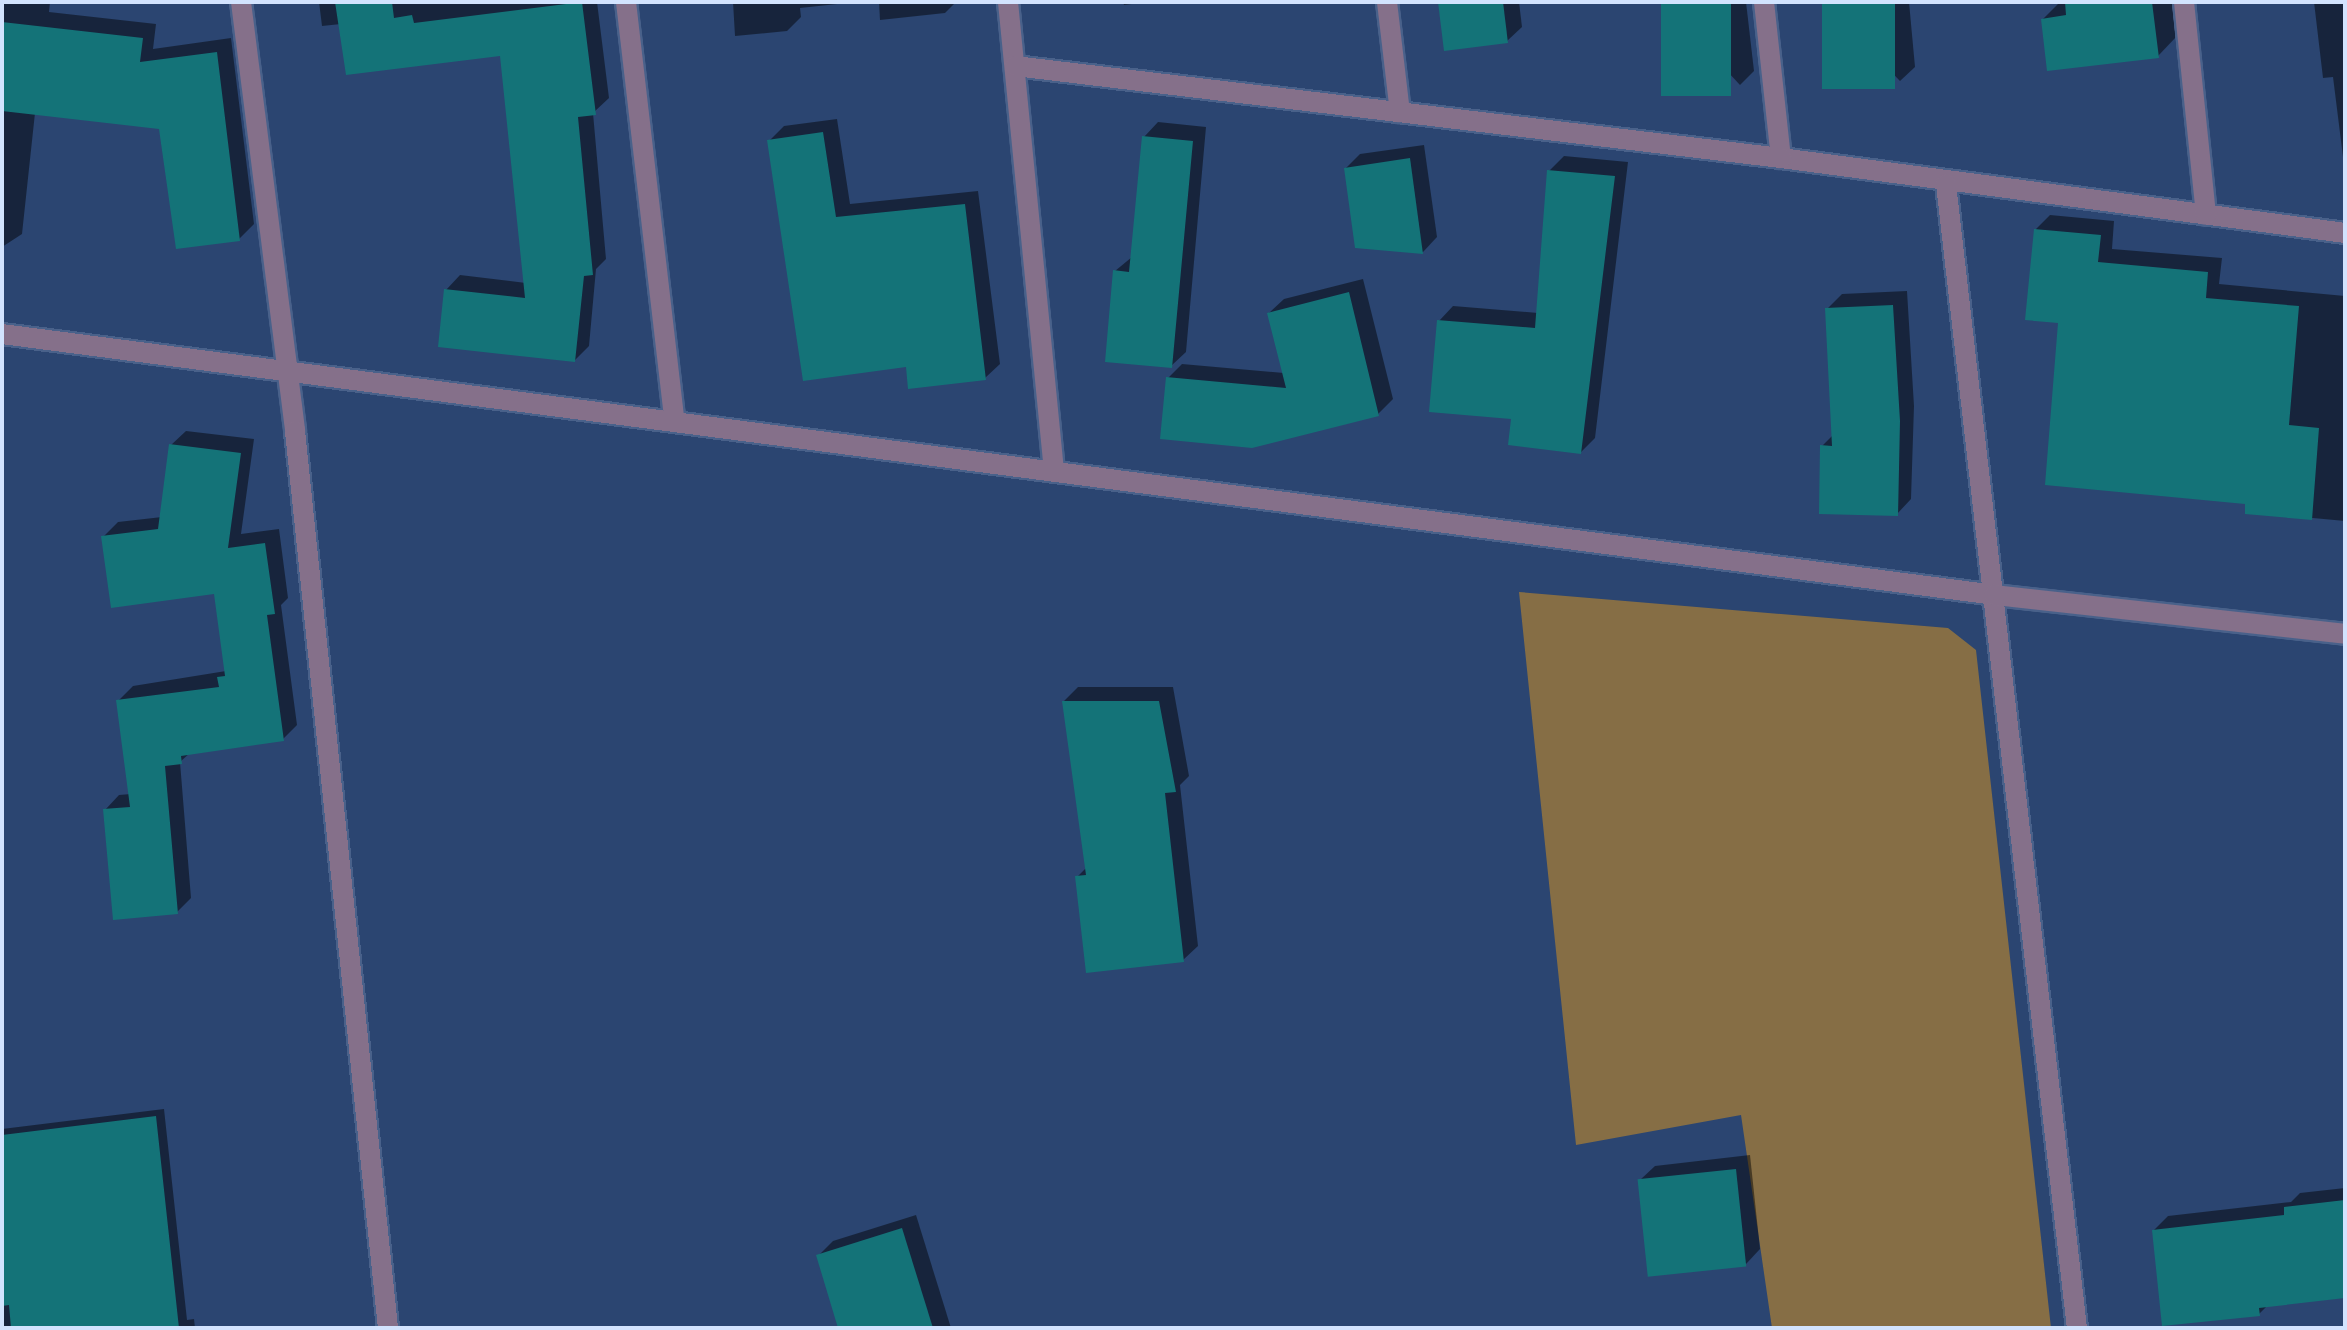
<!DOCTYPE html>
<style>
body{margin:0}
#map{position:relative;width:2347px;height:1330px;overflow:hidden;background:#2b4571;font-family:Arial,sans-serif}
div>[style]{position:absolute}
.green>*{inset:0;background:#866e45}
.shadow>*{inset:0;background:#0007}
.building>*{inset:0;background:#147378;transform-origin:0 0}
.roads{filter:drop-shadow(2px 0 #49618a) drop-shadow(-2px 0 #49618a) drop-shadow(0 2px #49618a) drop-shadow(0 -2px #49618a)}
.minor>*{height:20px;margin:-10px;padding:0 10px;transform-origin:10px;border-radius:10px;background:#85708a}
span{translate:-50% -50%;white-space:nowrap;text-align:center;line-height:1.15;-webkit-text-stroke:6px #203a65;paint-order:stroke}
.frame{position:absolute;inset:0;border:4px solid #d2e3fe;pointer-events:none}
</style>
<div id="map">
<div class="green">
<i style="clip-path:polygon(1519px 592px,1948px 628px,1976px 650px,2051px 1328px,1772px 1328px,1741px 1115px,1576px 1145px)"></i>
</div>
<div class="shadow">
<i style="clip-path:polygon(2px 2px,50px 2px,49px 12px,156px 24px,153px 49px,231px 38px,254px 224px,239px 239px,160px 127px,35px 113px,22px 234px,2px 247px)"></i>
<i style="clip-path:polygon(319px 2px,597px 2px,609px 98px,593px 113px,606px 259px,596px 269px,589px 346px,575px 360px,446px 290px,460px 275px,526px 283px,501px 53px,341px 24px,322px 26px)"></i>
<i style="clip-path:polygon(733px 2px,856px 2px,800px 8px,801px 17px,787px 31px,735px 36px)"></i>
<i style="clip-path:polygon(879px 2px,956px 2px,945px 13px,880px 20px)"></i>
<i style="clip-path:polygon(1123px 2px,1147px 2px,1124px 5px)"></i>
<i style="clip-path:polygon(1440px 2px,1519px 2px,1522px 27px,1507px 41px)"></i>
<i style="clip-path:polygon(1663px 2px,1746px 2px,1754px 71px,1740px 85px)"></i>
<i style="clip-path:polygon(1824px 2px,1909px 2px,1915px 67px,1900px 81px)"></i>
<i style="clip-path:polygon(2060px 2px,2173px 2px,2177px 36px,2158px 56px,2043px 19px)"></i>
<i style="clip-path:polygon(2314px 2px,2345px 2px,2345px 173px,2333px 77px,2323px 78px)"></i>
<i style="clip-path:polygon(837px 119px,850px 204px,978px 191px,1000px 364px,985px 378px,908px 365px,770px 140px,784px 126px)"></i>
<i style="clip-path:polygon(1158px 122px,1206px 127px,1186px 352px,1171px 366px,1115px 271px,1132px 257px,1144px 137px)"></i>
<i style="clip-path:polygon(1424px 145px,1437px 237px,1423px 252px,1356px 246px,1346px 168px,1360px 154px)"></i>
<i style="clip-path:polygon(1564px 156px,1628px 162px,1595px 438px,1581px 452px,1514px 417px,1439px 321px,1453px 306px,1538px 313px,1549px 171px)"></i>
<i style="clip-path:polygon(2050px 215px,2114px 221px,2112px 249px,2222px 258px,2219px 284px,2345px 296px,2345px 521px,2247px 512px,2248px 502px,2060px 321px,2036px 229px)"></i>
<i style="clip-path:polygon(1363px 279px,1393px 399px,1378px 414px,1168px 378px,1182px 364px,1284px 373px,1269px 313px,1284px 299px)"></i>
<i style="clip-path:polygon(1907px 291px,1914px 406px,1911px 499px,1897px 514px,1822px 446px,1833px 435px,1827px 309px,1842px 294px)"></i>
<i style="clip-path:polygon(186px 431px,254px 439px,241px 534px,279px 529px,288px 598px,281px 605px,297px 725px,283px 739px,191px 752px,180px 762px,191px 898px,177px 912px,105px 810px,119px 795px,131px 794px,118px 701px,133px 686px,226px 671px,216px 592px,103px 537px,118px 522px,162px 517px,171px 445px)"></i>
<i style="clip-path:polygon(1078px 687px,1173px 687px,1189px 776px,1180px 785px,1198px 946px,1183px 960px,1077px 877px,1087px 867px,1064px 701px)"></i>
<i style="clip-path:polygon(164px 1109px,187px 1320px,194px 1319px,195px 1328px,2px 1328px,2px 1129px)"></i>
<i style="clip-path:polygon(1750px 1155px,1760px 1249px,1746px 1264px,1640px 1180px,1655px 1166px)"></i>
<i style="clip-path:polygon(2345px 1188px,2345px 1296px,2268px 1305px,2259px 1314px,2154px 1230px,2168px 1216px,2291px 1202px,2300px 1193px)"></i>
<i style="clip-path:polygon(916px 1215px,951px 1328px,840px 1328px,818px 1256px,833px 1241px)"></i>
</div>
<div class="building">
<i style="clip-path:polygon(335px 2px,392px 2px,394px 18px,412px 15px,414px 23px,582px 2px,596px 115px,578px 117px,593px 275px,584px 276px,575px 362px,438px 347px,444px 289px,525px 298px,500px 56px,346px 75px)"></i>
<i style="clip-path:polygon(1438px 2px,1503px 2px,1508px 43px,1444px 51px)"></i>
<i style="left:1661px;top:2px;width:70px;height:94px"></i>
<i style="left:1822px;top:2px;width:73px;height:87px"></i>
<i style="clip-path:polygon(2065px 2px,2152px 2px,2159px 58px,2047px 71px,2041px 19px,2066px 15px)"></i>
<i style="clip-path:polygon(2px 22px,143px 38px,140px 62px,217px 52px,240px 241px,176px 249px,159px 129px,2px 111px)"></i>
<i style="clip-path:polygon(823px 132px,836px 217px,965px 204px,986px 380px,908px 389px,906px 367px,803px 381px,767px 140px)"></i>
<i style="clip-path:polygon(1142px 136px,1193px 141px,1172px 368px,1105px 362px,1113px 270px,1129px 272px)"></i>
<i style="clip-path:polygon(1410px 158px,1423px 254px,1355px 248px,1344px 168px)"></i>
<i style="clip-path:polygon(1547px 170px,1615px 176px,1581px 454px,1508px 445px,1511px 419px,1429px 412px,1437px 320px,1535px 328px)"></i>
<i style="clip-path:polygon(2034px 229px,2101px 235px,2098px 262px,2208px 272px,2206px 298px,2299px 306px,2289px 425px,2319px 428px,2312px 520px,2245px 514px,2245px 504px,2045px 485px,2058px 323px,2025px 320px)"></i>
<i style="clip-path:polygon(1349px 292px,1379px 416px,1252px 448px,1160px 439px,1166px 377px,1286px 388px,1267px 313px)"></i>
<i style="clip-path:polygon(1893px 305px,1900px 421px,1898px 516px,1819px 514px,1820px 445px,1832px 446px,1825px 308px)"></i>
<i style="clip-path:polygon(169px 444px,241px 453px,228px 548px,265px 543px,275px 614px,267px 615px,284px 741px,181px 756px,182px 764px,165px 766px,178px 914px,113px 920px,103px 809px,130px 807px,116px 700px,219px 687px,217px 677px,225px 676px,214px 594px,111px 608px,101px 536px,158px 529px)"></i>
<i style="clip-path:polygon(1062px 701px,1159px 701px,1176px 792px,1165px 793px,1184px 962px,1086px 973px,1075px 876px,1086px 875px)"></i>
<i style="clip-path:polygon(156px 1116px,179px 1328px,11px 1328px,9px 1305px,2px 1306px,2px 1135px)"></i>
<i style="left:1736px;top:1169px;width:98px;height:99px;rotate:84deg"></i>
<i style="clip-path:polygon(2345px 1200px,2345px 1298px,2259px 1308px,2260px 1316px,2162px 1326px,2152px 1230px,2284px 1215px,2284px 1207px)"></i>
<i style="clip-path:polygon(902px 1228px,933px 1328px,838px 1328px,816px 1255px)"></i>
</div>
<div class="roads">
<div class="minor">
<i style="left:241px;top:2px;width:432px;rotate:82.8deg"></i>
<i style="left:295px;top:431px;width:902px;rotate:84.08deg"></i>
<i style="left:626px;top:2px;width:419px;rotate:83.4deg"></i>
<i style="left:1008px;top:2px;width:468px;rotate:84.4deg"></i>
<i style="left:1387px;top:2px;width:111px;rotate:83.3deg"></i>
<i style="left:1764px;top:2px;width:157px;rotate:83.8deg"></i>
<i style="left:1781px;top:158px;width:569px;rotate:7.57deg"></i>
<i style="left:2184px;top:2px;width:214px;rotate:84.1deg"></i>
<i style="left:1015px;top:66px;width:772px;rotate:6.85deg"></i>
<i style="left:1946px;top:184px;width:1151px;rotate:83.47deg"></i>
<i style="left:2px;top:334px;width:2009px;rotate:7.46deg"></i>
<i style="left:1994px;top:595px;width:353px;rotate:6.3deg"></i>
</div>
</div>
<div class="frame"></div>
</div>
